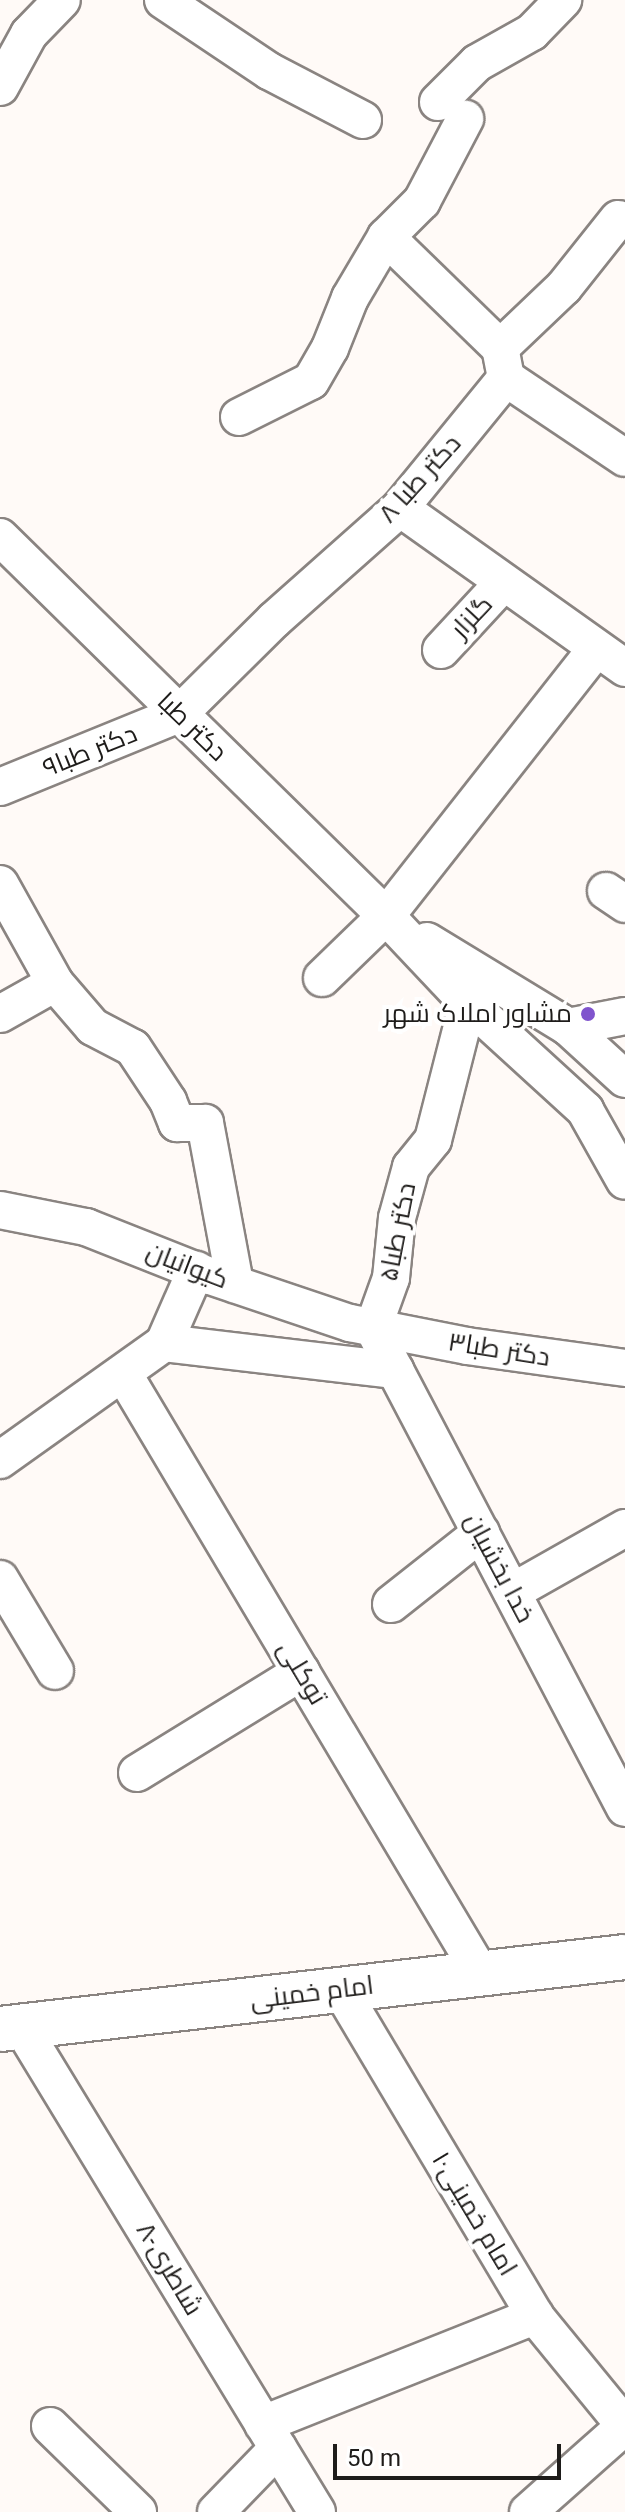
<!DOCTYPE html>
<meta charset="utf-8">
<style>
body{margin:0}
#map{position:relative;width:625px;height:2512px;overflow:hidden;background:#fffaf7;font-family:Roboto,Cairo,sans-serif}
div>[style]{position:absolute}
.roads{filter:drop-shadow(2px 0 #8a8481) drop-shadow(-2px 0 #8a8481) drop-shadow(0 2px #8a8481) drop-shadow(0 -2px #8a8481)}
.minor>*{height:36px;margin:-18px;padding:0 18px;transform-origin:18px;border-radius:18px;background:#fff}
.major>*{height:44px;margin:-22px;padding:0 22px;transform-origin:22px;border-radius:22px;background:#fff}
.dots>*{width:22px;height:22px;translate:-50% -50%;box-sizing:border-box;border:4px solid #fff;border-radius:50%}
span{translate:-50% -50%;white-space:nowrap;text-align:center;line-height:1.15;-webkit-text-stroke:8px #fff;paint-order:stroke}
.street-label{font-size:26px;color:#1e1c1a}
.poi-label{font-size:26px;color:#1e1c1a}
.right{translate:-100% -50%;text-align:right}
.scale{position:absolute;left:333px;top:2444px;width:228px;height:36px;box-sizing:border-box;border:4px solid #1e1c1a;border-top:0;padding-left:10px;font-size:24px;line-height:28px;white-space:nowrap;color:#1e1c1a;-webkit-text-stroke:6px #fff;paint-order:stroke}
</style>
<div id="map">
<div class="roads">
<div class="minor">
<i style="left:163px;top:0;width:128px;rotate:33.8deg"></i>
<i style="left:269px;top:71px;width:106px;rotate:27.5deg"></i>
<i style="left:0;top:87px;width:60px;rotate:-61.3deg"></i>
<i style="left:29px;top:34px;width:47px;rotate:-45.9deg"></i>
<i style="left:438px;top:102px;width:55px;rotate:-45deg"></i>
<i style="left:477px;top:63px;width:63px;rotate:-29.4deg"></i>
<i style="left:532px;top:32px;width:45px;rotate:-45.9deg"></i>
<i style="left:386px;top:237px;width:159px;rotate:44.2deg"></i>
<i style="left:506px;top:378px;width:143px;rotate:33.9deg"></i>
<i style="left:239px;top:417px;width:80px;rotate:-26.6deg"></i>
<i style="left:311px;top:381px;width:38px;rotate:-60deg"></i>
<i style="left:330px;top:348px;width:54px;rotate:-68.2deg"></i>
<i style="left:350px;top:298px;width:71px;rotate:-59.5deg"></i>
<i style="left:386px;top:237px;width:51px;rotate:-45deg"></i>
<i style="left:422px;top:201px;width:93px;rotate:-62.3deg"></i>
<i style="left:400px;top:508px;width:276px;rotate:35.4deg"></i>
<i style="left:0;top:537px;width:541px;rotate:44.48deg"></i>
<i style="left:386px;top:916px;width:120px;rotate:46.7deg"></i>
<i style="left:468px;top:1003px;width:159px;rotate:42.4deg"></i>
<i style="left:585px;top:1110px;width:81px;rotate:60.6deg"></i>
<i style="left:441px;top:650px;width:91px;rotate:-47.2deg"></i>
<i style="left:0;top:787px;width:193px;rotate:-22.2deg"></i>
<i style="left:179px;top:714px;width:134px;rotate:-44.7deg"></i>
<i style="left:274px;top:620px;width:169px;rotate:-41.6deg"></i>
<i style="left:400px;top:508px;width:168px;rotate:-50.8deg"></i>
<i style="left:506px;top:378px;width:31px;rotate:-101deg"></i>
<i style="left:500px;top:348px;width:88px;rotate:-43.6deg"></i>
<i style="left:564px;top:287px;width:87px;rotate:-51.5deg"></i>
<i style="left:0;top:884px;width:113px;rotate:60.9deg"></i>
<i style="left:55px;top:983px;width:58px;rotate:49.2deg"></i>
<i style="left:93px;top:1027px;width:45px;rotate:27.7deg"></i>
<i style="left:133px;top:1048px;width:64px;rotate:56.6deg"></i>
<i style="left:168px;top:1101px;width:24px;rotate:68deg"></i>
<i style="left:177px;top:1123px;width:28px"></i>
<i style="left:205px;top:1123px;width:164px;rotate:79.4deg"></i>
<i style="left:606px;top:891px;width:23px;rotate:34deg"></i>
<i style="left:427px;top:941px;width:165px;rotate:31.4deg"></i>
<i style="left:568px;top:1027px;width:77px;rotate:42.4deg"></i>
<i style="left:322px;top:978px;width:89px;rotate:-44.1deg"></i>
<i style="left:386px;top:916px;width:338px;rotate:-51.8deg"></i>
<i style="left:0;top:1014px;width:63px;rotate:-29.4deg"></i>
<i style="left:568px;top:1027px;width:58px;rotate:-10.9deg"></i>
<i style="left:0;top:1210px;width:88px;rotate:11.2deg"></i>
<i style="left:86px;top:1227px;width:133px;rotate:21.6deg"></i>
<i style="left:210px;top:1276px;width:148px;rotate:18.6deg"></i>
<i style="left:350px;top:1323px;width:119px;rotate:11.1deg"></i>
<i style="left:467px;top:1346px;width:160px;rotate:7.9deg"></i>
<i style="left:373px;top:1328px;width:542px;rotate:62.3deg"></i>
<i style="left:373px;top:1328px;width:53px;rotate:-70.2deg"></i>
<i style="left:391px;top:1278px;width:60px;rotate:-84.3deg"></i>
<i style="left:397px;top:1218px;width:53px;rotate:-74.6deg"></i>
<i style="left:411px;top:1167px;width:35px;rotate:-51deg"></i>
<i style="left:433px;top:1140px;width:141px;rotate:-75.7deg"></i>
<i style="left:164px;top:1343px;width:233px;rotate:6.7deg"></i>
<i style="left:123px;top:1373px;width:700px;rotate:59.22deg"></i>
<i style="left:0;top:1460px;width:201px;rotate:-35.5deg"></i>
<i style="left:164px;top:1343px;width:80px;rotate:-66.3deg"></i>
<i style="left:0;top:1579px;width:107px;rotate:59.1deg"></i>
<i style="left:512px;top:1592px;width:130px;rotate:-29.5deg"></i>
<i style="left:391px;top:1604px;width:115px;rotate:-38.3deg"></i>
<i style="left:137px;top:1773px;width:193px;rotate:-31.6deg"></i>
<i style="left:341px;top:1990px;width:379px;rotate:59.2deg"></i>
<i style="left:535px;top:2316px;width:142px;rotate:50.7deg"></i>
<i style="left:21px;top:2026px;width:569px;rotate:58.66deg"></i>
<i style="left:263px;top:2424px;width:293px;rotate:-21.7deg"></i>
<i style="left:50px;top:2426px;width:123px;rotate:44.3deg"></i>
<i style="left:216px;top:2512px;width:89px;rotate:-45.9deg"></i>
<i style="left:528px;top:2512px;width:130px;rotate:-41.6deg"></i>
</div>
<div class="major">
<i style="left:0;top:2029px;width:629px;rotate:-6.57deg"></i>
</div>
</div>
<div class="dots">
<i style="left:588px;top:1014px;background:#8054cd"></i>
</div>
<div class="street-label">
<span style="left:420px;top:479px;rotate:-48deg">دکتر طبا ۸</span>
<span style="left:472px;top:617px;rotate:-47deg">گلزار</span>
<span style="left:192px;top:727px;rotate:44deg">دکتر طبا</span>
<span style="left:90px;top:751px;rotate:-22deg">دکتر طبا۹</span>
<span style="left:398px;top:1232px;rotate:-79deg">دکتر طبا۵</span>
<span style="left:187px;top:1266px;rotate:21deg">کیوانیان</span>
<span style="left:499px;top:1350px;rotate:9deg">دکتر طبا۳</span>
<span style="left:499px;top:1568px;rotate:62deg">خدا بخشیان</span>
<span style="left:302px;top:1673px;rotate:59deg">توکلی</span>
<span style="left:312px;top:1993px;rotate:-7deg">امام خمینی</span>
<span style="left:474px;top:2214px;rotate:59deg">امام خمینی۱۰</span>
<span style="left:169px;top:2269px;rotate:59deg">۸-شاطری</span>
</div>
<div class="poi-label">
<span class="right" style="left:572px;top:1014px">مشاور املاک شهر</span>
</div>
<div class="scale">50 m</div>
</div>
